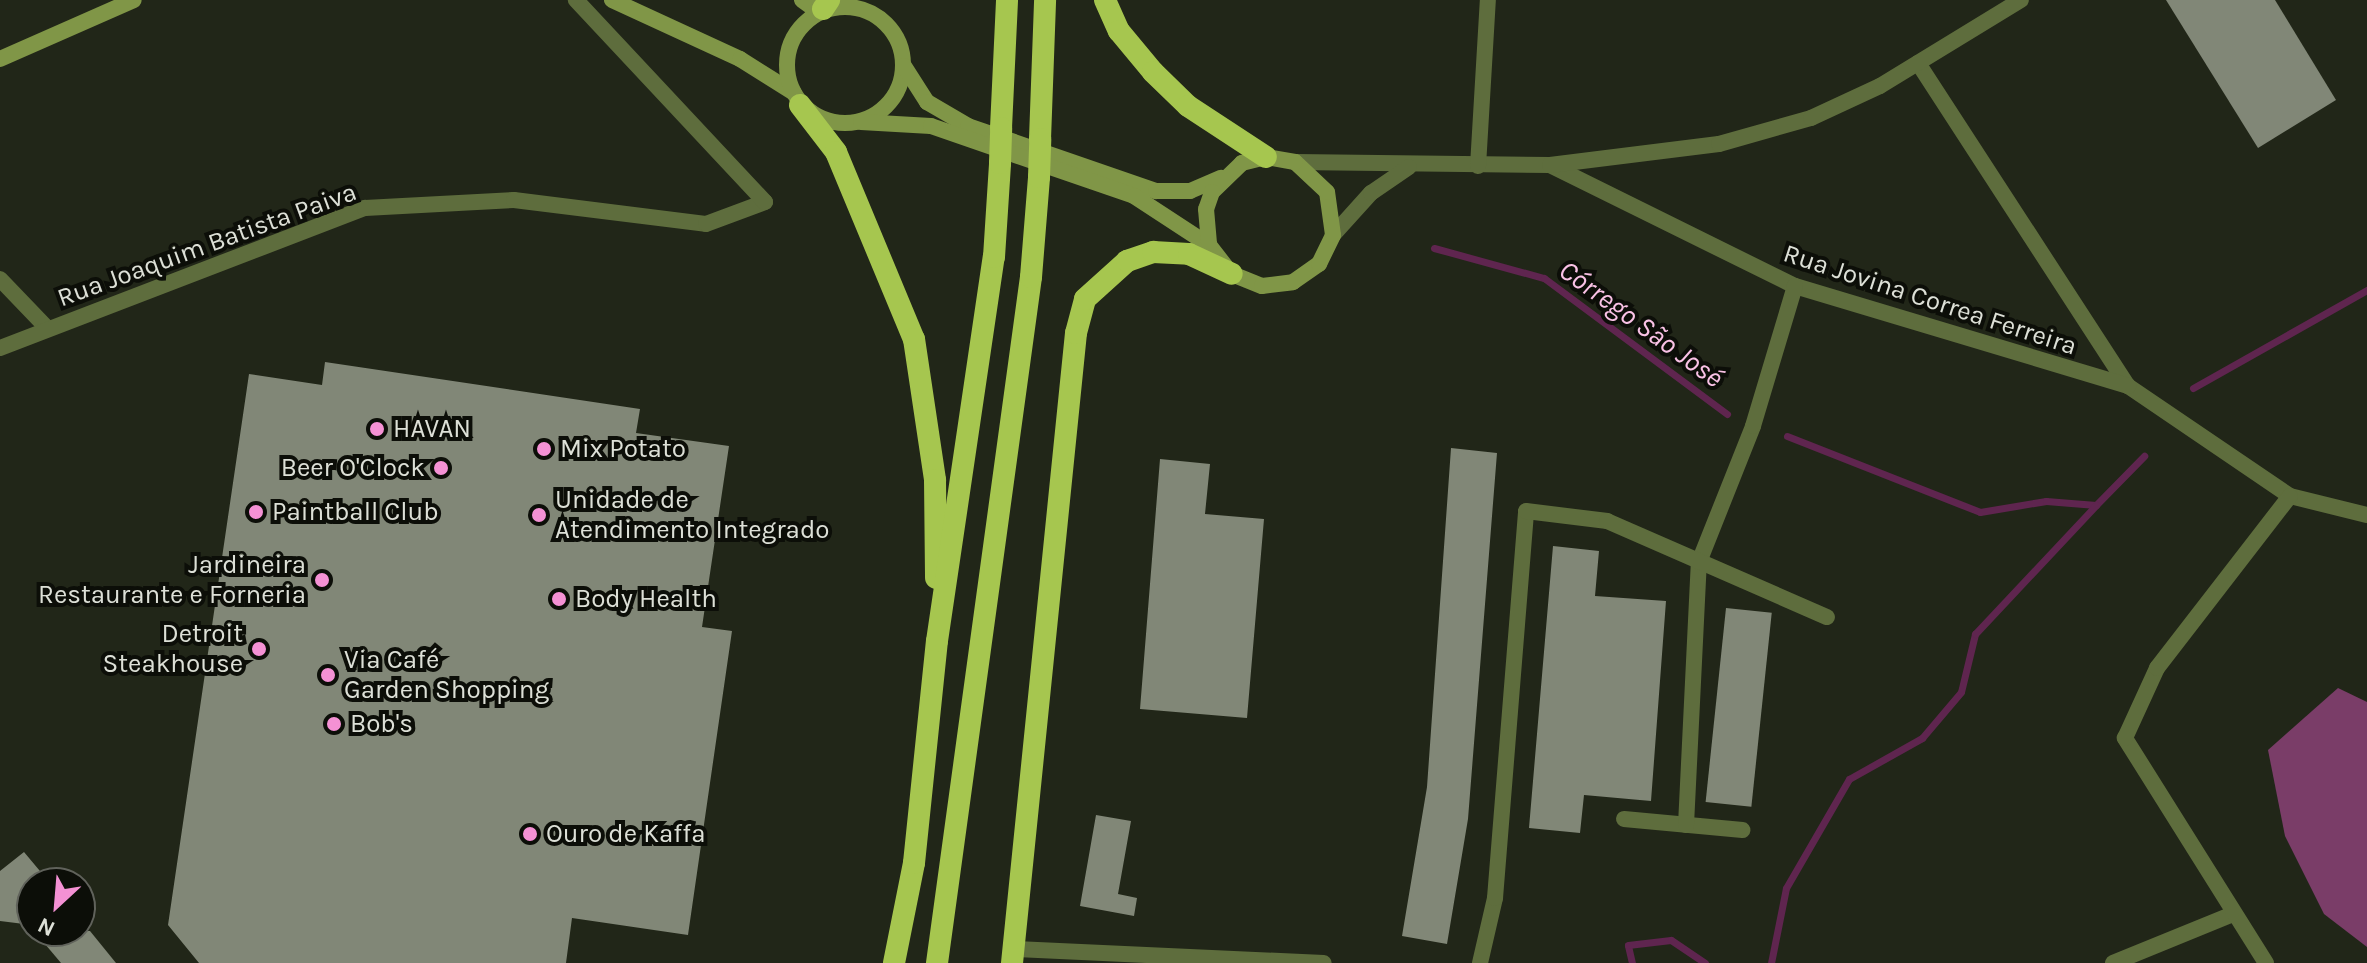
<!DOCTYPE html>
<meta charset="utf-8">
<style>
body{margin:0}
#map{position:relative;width:2367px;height:963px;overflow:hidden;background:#212618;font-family:Karla,sans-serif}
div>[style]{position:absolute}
.forest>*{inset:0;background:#7a3d68}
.stream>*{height:7px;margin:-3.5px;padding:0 3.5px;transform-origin:3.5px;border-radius:3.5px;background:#5f254f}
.building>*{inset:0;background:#818777;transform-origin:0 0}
.minor>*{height:16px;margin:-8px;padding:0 8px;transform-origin:8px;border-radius:8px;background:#5e6d3d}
.tertiary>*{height:16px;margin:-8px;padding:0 8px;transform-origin:8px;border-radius:8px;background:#5e6d3d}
.secondary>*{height:16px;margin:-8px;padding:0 8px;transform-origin:8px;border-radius:8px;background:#809647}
.secondary>.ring{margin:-8px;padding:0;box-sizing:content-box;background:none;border:16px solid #809647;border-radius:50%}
.trunk>*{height:22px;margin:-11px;padding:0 11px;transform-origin:11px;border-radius:11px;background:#a6c64f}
.trunk-bridge>*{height:22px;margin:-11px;padding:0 11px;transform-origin:11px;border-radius:11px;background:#a6c64f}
.dots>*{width:22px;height:22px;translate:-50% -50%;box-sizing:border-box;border:4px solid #0c0e08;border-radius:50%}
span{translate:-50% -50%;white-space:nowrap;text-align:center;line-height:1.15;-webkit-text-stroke:8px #0c0e08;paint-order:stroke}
.street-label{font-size:26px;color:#dde0d7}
.poi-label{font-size:26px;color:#dde0d7}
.left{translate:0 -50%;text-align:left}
.right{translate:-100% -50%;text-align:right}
.water-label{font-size:28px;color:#fac2e6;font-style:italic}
.north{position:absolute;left:16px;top:867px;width:80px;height:80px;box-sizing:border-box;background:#0c0e08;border:2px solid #60625b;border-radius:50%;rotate:206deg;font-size:22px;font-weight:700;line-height:32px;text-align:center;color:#dde0d7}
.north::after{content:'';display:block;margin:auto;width:28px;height:36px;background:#f491d4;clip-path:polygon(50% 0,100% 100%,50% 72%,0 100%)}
</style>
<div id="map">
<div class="forest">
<i style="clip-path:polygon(2338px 688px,2367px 702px,2367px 947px,2324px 914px,2285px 836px,2268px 750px)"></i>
</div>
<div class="stream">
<i style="left:1434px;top:248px;width:114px;rotate:15.3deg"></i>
<i style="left:1544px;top:278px;width:228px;rotate:36.6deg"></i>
<i style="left:2193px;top:388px;width:200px;rotate:-29.4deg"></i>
<i style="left:1787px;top:436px;width:207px;rotate:21.5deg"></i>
<i style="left:1980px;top:512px;width:67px;rotate:-9.5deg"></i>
<i style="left:2046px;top:501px;width:50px;rotate:4.6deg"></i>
<i style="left:2096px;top:505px;width:69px;rotate:-45.6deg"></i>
<i style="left:1632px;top:963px;width:18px;rotate:-103deg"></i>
<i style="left:1628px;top:945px;width:43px;rotate:-6.6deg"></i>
<i style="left:1671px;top:940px;width:41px;rotate:34.1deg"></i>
<i style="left:1771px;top:963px;width:76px;rotate:-78.7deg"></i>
<i style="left:1786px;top:888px;width:126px;rotate:-60deg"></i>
<i style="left:1849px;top:779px;width:84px;rotate:-29.3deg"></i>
<i style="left:1922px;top:738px;width:60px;rotate:-49.7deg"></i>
<i style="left:1961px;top:692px;width:60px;rotate:-76.4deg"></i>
<i style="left:1975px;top:634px;width:177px;rotate:-46.8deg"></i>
</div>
<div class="building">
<i style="clip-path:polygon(2166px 0,2275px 0,2336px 100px,2258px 148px)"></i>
<i style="clip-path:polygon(325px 362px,640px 409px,636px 433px,729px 446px,702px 627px,732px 631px,688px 935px,572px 918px,566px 963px,199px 963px,168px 925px,249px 374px,322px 385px)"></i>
<i style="clip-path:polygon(1451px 448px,1497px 453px,1468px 819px,1447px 944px,1402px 936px,1427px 787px)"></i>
<i style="clip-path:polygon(1160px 459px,1210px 464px,1205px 514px,1264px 519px,1247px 718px,1140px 709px)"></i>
<i style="clip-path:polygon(1553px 546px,1599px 551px,1595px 596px,1666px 601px,1651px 801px,1584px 795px,1580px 833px,1529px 828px)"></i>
<i style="left:1726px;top:608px;width:46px;height:195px;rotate:6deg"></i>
<i style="clip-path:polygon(1096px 815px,1131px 821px,1118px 894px,1137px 898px,1134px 916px,1080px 906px)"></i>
<i style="clip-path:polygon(24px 852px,50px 883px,32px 883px,32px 925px,0 921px,0 871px)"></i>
<i style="clip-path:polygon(34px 931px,90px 931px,116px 963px,61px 963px)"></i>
</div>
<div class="minor">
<i style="left:1918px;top:63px;width:385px;rotate:57deg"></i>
<i style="left:2128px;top:386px;width:196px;rotate:34.2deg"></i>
<i style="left:2290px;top:496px;width:79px;rotate:13.9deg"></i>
<i style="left:1550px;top:165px;width:273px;rotate:26.3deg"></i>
<i style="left:1795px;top:286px;width:348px;rotate:16.7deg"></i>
<i style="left:0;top:279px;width:69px;rotate:46.2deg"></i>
<i style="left:0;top:348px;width:391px;rotate:-21deg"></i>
<i style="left:365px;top:208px;width:149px;rotate:-3.1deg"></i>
<i style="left:514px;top:200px;width:193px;rotate:7.1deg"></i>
<i style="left:706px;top:224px;width:63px;rotate:-20.4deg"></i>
<i style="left:765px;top:202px;width:277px;rotate:-133.1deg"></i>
<i style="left:1624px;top:819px;width:119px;rotate:5.3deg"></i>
<i style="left:1686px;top:825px;width:263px;rotate:-87.2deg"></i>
<i style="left:1699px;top:562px;width:146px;rotate:-68.3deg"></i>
<i style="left:1753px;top:426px;width:146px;rotate:-73.3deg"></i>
<i style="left:1014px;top:949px;width:310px;rotate:2.6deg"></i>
<i style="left:1480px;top:963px;width:67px;rotate:-77deg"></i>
<i style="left:1495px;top:898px;width:388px;rotate:-85.4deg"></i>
<i style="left:1526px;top:511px;width:82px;rotate:7deg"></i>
<i style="left:1607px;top:521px;width:240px;rotate:23.6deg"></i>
<i style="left:2113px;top:963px;width:130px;rotate:-22.2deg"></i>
<i style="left:2266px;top:963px;width:266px;rotate:-122.1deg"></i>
<i style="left:2125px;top:738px;width:77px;rotate:-65.4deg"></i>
<i style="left:2157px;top:668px;width:217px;rotate:-52.3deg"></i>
</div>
<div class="tertiary">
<i style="left:1295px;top:162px;width:255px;rotate:0.7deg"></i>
<i style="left:1550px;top:165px;width:170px;rotate:-7.1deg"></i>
<i style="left:1719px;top:144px;width:96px;rotate:-15.8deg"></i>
<i style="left:1811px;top:118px;width:76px;rotate:-24.9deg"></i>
<i style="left:1880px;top:86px;width:165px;rotate:-31.4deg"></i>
<i style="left:1478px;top:166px;width:166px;rotate:-86.6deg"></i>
<i style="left:1333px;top:235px;width:57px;rotate:-47.9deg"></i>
<i style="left:1371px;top:193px;width:46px;rotate:-34.4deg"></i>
</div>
<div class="secondary">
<i style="left:612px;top:0;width:141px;rotate:24.7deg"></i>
<i style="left:740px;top:59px;width:64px;rotate:32.2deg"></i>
<i style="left:802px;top:0;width:17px;rotate:36deg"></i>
<i class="ring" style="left:787px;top:7px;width:100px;height:100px"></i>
<i style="left:0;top:59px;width:146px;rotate:-23.8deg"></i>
<i style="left:904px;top:66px;width:43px;rotate:57.4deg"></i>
<i style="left:927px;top:102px;width:48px;rotate:30.3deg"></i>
<i style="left:968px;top:126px;width:199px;rotate:19.1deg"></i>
<i style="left:1156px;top:191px;width:34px"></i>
<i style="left:1190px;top:191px;width:34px;rotate:-23deg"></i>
<i style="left:861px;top:122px;width:70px;rotate:3.3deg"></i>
<i style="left:931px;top:126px;width:215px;rotate:19deg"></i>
<i style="left:1134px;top:196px;width:90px;rotate:33.2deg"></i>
<i style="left:1209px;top:245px;width:37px;rotate:52deg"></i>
<i style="left:1232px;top:274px;width:32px;rotate:22deg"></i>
<i style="left:1262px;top:286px;width:31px;rotate:-7deg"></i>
<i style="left:1293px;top:282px;width:32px;rotate:-35deg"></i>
<i style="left:1319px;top:264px;width:32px;rotate:-64deg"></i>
<i style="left:1333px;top:235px;width:43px;rotate:-97.9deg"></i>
<i style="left:1327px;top:192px;width:44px;rotate:-136.8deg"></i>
<i style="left:1295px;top:162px;width:29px;rotate:-170deg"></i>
<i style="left:1266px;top:157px;width:25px;rotate:166deg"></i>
<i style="left:1242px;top:163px;width:42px;rotate:136deg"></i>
<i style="left:1212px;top:192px;width:18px;rotate:109deg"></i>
<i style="left:1206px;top:209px;width:36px;rotate:85deg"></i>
</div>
<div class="trunk">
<i style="left:1105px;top:0;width:34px;rotate:66deg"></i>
<i style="left:1119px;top:31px;width:53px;rotate:50.3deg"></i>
<i style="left:1153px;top:72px;width:49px;rotate:44.2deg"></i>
<i style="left:1188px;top:106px;width:93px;rotate:33.2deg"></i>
<i style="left:823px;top:9px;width:11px;rotate:-56deg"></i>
<i style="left:800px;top:105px;width:59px;rotate:52.5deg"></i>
<i style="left:836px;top:152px;width:203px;rotate:67.4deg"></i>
<i style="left:914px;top:339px;width:143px;rotate:81.5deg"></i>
<i style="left:935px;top:480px;width:98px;rotate:89.4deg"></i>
<i style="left:1001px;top:128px;width:128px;rotate:-87.3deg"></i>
<i style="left:1040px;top:139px;width:139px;rotate:-87.9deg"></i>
<i style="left:894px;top:963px;width:102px;rotate:-78.7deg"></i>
<i style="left:914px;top:863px;width:223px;rotate:-84.1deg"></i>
<i style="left:937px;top:641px;width:388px;rotate:-81.6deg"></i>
<i style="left:994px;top:257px;width:94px;rotate:-86.3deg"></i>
<i style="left:937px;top:963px;width:692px;rotate:-82.2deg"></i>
<i style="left:1031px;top:277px;width:100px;rotate:-85.4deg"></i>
<i style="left:1012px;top:963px;width:633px;rotate:-84.2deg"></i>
<i style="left:1076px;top:333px;width:35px;rotate:-75deg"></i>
<i style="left:1085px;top:299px;width:57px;rotate:-42.1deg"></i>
<i style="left:1127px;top:261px;width:28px;rotate:-19deg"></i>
<i style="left:1153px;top:252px;width:36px;rotate:3deg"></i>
<i style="left:1189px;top:254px;width:47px;rotate:24.9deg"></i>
</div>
<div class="trunk-bridge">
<i style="left:1000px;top:163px;width:35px;rotate:-88deg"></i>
<i style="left:1039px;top:177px;width:38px;rotate:-88deg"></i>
</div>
<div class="dots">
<i style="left:377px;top:429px;background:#f491d4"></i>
<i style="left:544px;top:449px;background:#f491d4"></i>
<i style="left:441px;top:468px;background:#f491d4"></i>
<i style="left:256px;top:512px;background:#f491d4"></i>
<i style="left:539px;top:515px;background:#f491d4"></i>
<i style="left:322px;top:580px;background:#f491d4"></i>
<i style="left:559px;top:599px;background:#f491d4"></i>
<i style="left:259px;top:649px;background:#f491d4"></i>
<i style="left:328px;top:675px;background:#f491d4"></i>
<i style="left:334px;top:724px;background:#f491d4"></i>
<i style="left:530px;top:834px;background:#f491d4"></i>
</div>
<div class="street-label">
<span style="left:207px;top:245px;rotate:-20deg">Rua Joaquim Batista Paiva</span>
<span style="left:1930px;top:300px;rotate:18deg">Rua Jovina Correa Ferreira</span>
</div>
<div class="poi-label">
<span class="left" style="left:393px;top:429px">HAVAN</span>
<span class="left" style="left:560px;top:449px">Mix Potato</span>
<span class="right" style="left:425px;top:468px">Beer O'Clock</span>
<span class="left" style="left:555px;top:515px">Unidade de<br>Atendimento Integrado</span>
<span class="left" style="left:272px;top:512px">Paintball Club</span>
<span class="right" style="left:306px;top:580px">Jardineira<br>Restaurante e Forneria</span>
<span class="left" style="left:575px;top:599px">Body Health</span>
<span class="right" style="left:243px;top:649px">Detroit<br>Steakhouse</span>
<span class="left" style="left:344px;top:675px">Via Café<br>Garden Shopping</span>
<span class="left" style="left:350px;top:724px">Bob's</span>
<span class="left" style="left:546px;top:834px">Ouro de Kaffa</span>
</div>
<div class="water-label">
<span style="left:1641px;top:324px;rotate:36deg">Córrego São José</span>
</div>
<div class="north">N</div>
</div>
